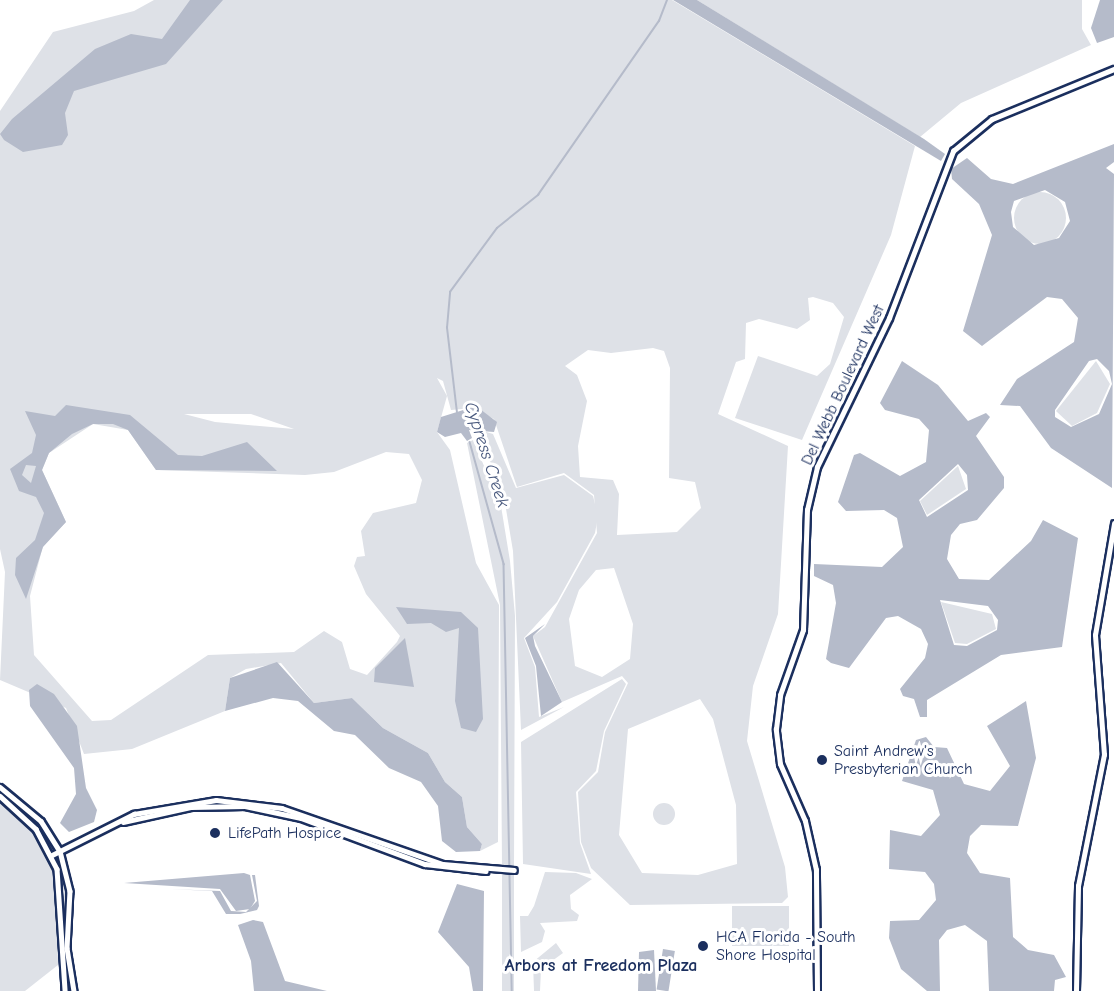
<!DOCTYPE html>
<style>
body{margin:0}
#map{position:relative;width:1114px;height:991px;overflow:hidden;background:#fff;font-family:"Comic Neue",sans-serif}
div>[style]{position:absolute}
.green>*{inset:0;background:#dee1e7;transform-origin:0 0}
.round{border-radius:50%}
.water>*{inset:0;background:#b5bbca;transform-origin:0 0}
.stream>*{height:1.5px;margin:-0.75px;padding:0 0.75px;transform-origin:0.75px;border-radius:0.75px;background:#b5bbca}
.roads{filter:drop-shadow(2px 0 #1b2f5e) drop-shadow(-2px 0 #1b2f5e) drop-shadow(0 2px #1b2f5e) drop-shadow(0 -2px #1b2f5e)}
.tertiary>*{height:4.5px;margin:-2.25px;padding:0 2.25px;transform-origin:2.25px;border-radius:2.25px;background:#fff}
.dots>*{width:16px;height:16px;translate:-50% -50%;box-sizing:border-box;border:3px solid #fff;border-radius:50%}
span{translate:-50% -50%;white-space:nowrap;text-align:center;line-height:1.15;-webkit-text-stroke:6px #fff;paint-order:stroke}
.street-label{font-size:16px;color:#1b2f5e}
.poi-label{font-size:16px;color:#1b2f5e}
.left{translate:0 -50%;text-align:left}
.water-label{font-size:18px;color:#49597e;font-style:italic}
.neighbourhood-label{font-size:18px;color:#1b2f5e;font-weight:700}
</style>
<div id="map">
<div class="green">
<i style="clip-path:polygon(evenodd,154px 0,672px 0,915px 146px,891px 235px,802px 440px,735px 418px,758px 356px,817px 376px,830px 364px,844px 317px,833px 303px,813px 297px,808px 298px,810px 320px,797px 329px,759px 319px,746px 323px,745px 359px,736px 362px,718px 414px,788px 446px,778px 614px,753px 686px,747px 741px,785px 867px,788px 897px,782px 903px,630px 905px,591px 868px,581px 842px,578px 792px,598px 772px,605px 732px,628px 683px,622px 676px,562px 702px,533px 636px,545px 627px,597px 533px,594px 495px,564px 473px,517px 487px,494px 419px,472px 408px,451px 410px,443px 381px,437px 378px,447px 396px,437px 432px,450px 450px,476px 563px,499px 605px,498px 842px,480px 851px,482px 844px,467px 827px,462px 797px,445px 782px,428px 753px,383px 728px,352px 698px,314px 703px,281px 663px,246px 669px,230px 678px,225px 711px,132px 749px,84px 754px,66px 708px,0 680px,5px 572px,0 549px,0 111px,53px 32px,134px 11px,154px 0,653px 348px,664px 351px,670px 368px,669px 478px,695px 482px,701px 508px,677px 532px,617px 535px,619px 494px,613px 480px,580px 477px,578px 446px,587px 401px,577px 375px,565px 366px,588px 350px,611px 353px,653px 348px,154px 0,184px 414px,251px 414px,294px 429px,215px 422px,184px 414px,154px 0,93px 424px,128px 430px,156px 470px,305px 475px,334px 472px,386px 452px,409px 454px,422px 480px,416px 503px,373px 513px,361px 531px,365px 556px,357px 557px,354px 566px,366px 594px,400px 636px,397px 642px,367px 675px,350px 669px,342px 642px,324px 631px,294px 652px,208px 655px,111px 720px,92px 721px,34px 655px,30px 596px,43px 546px,66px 522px,42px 470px,49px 453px,93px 424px,154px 0,614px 568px,633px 624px,630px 659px,602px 677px,575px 666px,569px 619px,579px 590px,596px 570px,614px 568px,154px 0,700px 699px,713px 719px,736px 805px,737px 864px,698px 875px,642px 873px,619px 835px,628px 729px,700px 699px)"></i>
<i style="clip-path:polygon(697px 0,1082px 0,1082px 29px,1091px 45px,961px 103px,920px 137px)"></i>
<i class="round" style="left:1014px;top:192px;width:52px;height:52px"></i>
<i style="clip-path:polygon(1096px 361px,1110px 384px,1097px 413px,1072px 426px,1056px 411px)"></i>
<i style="clip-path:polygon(483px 431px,493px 434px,516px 488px,564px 475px,593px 496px,598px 516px,595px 533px,557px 602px,524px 638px,535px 667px,539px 717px,564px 707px,521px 730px,513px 551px,502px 485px,479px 440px)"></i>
<i style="clip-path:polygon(473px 440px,501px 506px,510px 561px,515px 616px,514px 868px,502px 867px,500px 605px,467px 443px)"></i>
<i style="clip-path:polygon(958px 466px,966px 489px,927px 515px,920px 501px)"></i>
<i style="clip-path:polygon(941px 602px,992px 614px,996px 629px,967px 644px,955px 643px)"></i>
<i style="clip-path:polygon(622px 679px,626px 684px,604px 731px,596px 771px,576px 792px,580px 843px,591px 874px,523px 864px,521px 742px)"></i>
<i style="clip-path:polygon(0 789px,40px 824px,57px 850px,53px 852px)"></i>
<i style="clip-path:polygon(0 798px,35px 830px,56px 870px,58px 965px,25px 991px,0 991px)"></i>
<i class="round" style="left:653px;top:803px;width:22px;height:22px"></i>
<i style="clip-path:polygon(59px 854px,67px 896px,62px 944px,63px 888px,55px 856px)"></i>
<i style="left:502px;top:872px;width:12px;height:119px"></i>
<i style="clip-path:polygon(545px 872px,576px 873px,592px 879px,570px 895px,571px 909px,579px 915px,577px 921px,540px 923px,545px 931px,542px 942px,521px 952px,520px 916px,528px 916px,534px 906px)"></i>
<i style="left:732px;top:906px;width:57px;height:40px"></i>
<i style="clip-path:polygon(556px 943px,563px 953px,541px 969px,540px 991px,534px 991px,533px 962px)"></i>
</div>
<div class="water">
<i style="clip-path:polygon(190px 0,223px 0,166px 64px,74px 91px,65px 113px,68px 135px,62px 145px,23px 152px,4px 140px,0 134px,12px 119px,95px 49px,131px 34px,162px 39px)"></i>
<i style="clip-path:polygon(673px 0,697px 0,924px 139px,945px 154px,941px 161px)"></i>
<i style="clip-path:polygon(1100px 0,1114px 0,1114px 37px,1097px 43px,1091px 28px)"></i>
<i style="clip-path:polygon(evenodd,1114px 144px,1114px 162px,1106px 168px,1114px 174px,1112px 488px,1051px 448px,1020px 406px,1000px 405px,1017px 379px,1074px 342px,1078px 318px,1062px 299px,1047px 297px,982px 346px,963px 331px,992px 235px,979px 204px,952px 179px,951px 169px,967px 158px,991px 179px,1013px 184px,1114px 144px,1045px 190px,1065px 202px,1070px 221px,1059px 238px,1034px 245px,1013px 227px,1011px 212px,1014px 201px,1045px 190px,1114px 144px,1097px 359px,1109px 371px,1112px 384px,1099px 414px,1071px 427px,1055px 417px,1055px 410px,1089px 361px,1097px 359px)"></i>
<i style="clip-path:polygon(evenodd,902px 361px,938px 385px,968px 421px,986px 413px,990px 417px,976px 436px,1004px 477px,1004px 488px,977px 520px,960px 524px,951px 535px,947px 559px,959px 579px,989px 580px,1031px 541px,1043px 520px,1078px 538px,1062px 647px,1001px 655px,927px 700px,927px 717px,920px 717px,914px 699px,903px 696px,900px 689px,925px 658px,928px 644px,921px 629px,898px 616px,886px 618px,849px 668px,831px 663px,826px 659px,836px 603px,833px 585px,814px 576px,814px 564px,882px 567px,903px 547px,897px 518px,884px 510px,846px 511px,838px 502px,854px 455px,860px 453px,900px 476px,926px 462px,929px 430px,919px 419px,885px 410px,880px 403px,902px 361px,958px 464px,967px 475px,968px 490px,927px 517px,919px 500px,958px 464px,902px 361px,940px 600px,988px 606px,998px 620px,997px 630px,967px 646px,954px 645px,940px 600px)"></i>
<i style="clip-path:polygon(evenodd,66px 405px,130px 415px,178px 455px,202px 456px,247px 442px,277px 471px,156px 470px,128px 430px,113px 424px,93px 424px,72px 434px,49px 453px,42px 470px,66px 522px,43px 547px,26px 599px,15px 575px,16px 558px,35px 540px,44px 513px,36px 497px,19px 491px,10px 469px,32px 453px,36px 435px,25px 411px,55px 416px,66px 405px,26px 465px,36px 466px,31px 483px,22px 475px,26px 465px)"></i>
<i style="clip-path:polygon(476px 406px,497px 422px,494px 432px,469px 430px,472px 438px,467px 441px,461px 433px,445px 437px,437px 432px,441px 417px)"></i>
<i style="clip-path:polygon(396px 607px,461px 612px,478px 628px,483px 719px,476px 732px,461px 728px,455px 701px,459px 628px,446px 632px,431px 623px,407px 624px)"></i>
<i style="clip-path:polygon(545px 624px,533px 636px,535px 646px,562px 702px,541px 716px,536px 666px,525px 638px)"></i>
<i style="clip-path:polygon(405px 638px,414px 687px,374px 682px,375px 668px)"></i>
<i style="clip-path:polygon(277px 662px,314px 703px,352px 698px,383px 728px,428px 753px,445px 782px,462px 797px,467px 827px,482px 844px,480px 851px,456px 852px,442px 841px,438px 806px,421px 782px,389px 768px,355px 735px,334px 731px,298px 701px,273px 698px,225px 711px,230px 678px)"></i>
<i style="clip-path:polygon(37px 684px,54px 694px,77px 726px,86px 788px,97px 810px,94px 822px,69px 832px,60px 823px,76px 794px,74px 768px,30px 706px,29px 690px)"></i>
<i style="clip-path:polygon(1026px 701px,1036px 758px,1018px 826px,981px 825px,970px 836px,967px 853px,980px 873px,1010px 878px,1013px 937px,1028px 950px,1054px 955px,1066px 977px,1055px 980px,1054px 991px,989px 991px,987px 941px,965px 925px,947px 930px,939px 940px,940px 991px,927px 991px,901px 969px,889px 938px,890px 921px,919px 920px,936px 900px,934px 884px,925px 872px,889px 869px,890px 830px,921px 836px,940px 815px,933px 790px,902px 781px,916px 740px,926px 737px,934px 747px,947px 748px,964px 784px,990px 791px,1010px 766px,987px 726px)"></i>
<i style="clip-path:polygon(244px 873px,250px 875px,255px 901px,250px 909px,236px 911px,220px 889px,124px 883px)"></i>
<i style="clip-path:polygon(252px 875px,255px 875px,259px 906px,257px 910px,240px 914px,226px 914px,212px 891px,169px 889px,220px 891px,231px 911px,246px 912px,257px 901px)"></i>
<i style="clip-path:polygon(457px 884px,484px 891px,483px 991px,473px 991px,469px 967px,438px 932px)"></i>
<i style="clip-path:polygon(253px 920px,263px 922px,285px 981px,327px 991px,254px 991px,251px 961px,238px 925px)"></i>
<i style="left:663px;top:949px;width:12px;height:41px;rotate:9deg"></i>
<i style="clip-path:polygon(654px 950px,656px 991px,638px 991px,639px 952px)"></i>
</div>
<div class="stream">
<i style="left:457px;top:413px;width:86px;rotate:-96.7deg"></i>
<i style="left:447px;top:328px;width:36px;rotate:-85deg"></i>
<i style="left:450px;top:292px;width:79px;rotate:-53.7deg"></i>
<i style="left:497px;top:228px;width:53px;rotate:-38.8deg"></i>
<i style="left:538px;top:195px;width:212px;rotate:-55.2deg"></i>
<i style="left:659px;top:21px;width:22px;rotate:-69deg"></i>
<i style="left:470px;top:442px;width:127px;rotate:74.4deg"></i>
<i style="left:504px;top:564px;width:427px;rotate:88.9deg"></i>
</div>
<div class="roads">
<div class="tertiary">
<i style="left:0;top:787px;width:53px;rotate:39.7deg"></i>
<i style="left:41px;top:821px;width:36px;rotate:58deg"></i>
<i style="left:60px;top:851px;width:41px;rotate:76deg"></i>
<i style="left:70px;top:891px;width:57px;rotate:93deg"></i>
<i style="left:67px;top:948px;width:44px;rotate:80.8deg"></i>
<i style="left:0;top:796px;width:49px;rotate:42.5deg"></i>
<i style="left:36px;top:829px;width:45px;rotate:62.3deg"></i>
<i style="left:57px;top:869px;width:122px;rotate:86.2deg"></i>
<i style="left:123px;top:822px;width:70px;rotate:-12.4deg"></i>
<i style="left:191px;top:807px;width:54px;rotate:-1.1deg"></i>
<i style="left:245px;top:806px;width:57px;rotate:12.1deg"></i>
<i style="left:301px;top:818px;width:132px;rotate:20.4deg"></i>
<i style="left:425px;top:864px;width:61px;rotate:6.5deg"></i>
<i style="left:52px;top:855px;width:92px;rotate:-26.6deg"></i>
<i style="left:134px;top:814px;width:83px;rotate:-9.7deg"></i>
<i style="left:216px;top:800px;width:66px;rotate:6.9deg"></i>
<i style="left:282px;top:808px;width:170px;rotate:19.2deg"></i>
<i style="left:443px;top:864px;width:71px;rotate:4.8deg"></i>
<i style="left:817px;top:991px;width:121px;rotate:-90.5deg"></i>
<i style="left:816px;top:870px;width:50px;rotate:-102.7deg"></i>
<i style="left:805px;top:821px;width:62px;rotate:-113.7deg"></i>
<i style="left:780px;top:764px;width:35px;rotate:-97deg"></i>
<i style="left:776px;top:729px;width:34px;rotate:-83deg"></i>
<i style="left:780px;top:695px;width:69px;rotate:-70.5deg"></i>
<i style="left:803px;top:630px;width:120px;rotate:-88.1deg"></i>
<i style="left:807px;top:510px;width:44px;rotate:-76.9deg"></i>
<i style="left:817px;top:467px;width:165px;rotate:-64.2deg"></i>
<i style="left:889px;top:318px;width:179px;rotate:-69deg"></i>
<i style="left:953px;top:151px;width:50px;rotate:-39.4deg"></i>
<i style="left:992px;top:119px;width:132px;rotate:-22.3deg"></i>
<i style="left:1076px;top:991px;width:105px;rotate:-88.9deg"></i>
<i style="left:1078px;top:886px;width:134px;rotate:-78.8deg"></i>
<i style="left:1104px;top:755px;width:120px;rotate:-94.3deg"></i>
<i style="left:1095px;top:635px;width:113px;rotate:-80.3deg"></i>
</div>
</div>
<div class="dots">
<i style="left:822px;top:760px;background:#1b2f5e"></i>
<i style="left:215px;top:833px;background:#1b2f5e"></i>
<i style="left:703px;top:946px;background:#1b2f5e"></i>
</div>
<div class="street-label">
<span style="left:843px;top:385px;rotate:-65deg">Del Webb Boulevard West</span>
</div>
<div class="poi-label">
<span class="left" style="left:834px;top:760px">Saint Andrew's<br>Presbyterian Church</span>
<span class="left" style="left:228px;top:833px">LifePath Hospice</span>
<span class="left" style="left:716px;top:946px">HCA Florida - South<br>Shore Hospital</span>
</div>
<div class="water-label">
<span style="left:486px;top:455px;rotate:72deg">Cypress Creek</span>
</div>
<div class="neighbourhood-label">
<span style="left:601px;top:966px">Arbors at Freedom Plaza</span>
</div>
</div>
